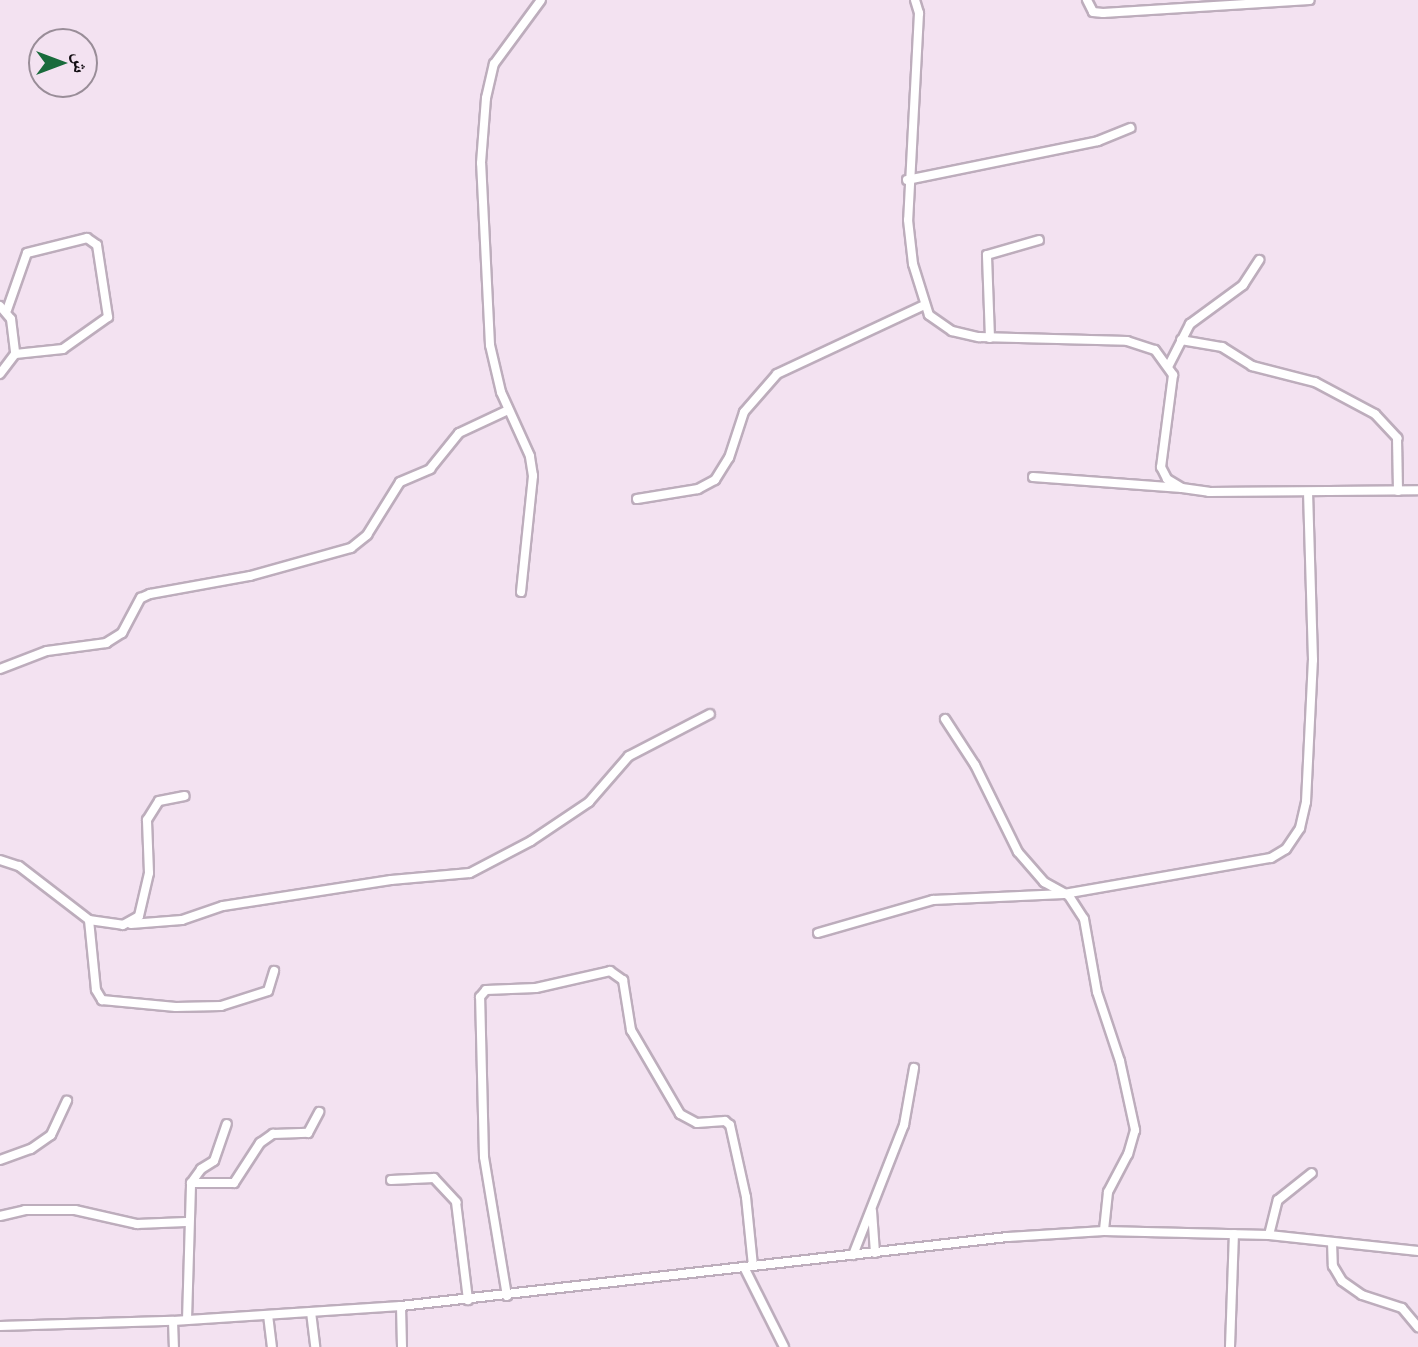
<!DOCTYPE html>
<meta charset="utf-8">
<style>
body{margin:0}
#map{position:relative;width:1418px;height:1347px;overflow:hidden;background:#f3e2f1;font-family:"Playfair Display","Noto Naskh Arabic",serif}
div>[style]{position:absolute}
.roads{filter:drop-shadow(2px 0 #bdadbc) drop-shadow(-2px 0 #bdadbc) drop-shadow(0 2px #bdadbc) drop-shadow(0 -2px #bdadbc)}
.minor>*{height:8px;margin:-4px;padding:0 4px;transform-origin:4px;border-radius:4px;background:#fff}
span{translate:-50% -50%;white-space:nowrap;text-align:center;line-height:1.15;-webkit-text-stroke:6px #f3e2f1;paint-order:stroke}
.north{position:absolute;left:28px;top:28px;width:70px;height:70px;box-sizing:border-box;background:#f3e2f1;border:2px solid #998d98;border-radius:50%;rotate:90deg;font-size:19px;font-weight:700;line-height:28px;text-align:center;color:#130e13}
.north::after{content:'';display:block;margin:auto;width:24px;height:32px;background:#196b3c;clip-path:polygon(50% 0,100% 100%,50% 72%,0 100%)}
</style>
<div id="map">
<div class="roads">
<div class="minor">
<i style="left:915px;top:0;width:14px;rotate:73deg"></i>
<i style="left:919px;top:13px;width:207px;rotate:93deg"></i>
<i style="left:908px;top:220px;width:44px;rotate:83.5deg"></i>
<i style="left:913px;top:264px;width:53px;rotate:72.6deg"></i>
<i style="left:929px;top:315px;width:28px;rotate:35deg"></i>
<i style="left:952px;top:331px;width:28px;rotate:13deg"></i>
<i style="left:979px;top:337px;width:148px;rotate:1.5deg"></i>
<i style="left:1127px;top:341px;width:29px;rotate:18deg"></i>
<i style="left:1155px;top:350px;width:31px;rotate:54deg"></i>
<i style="left:1173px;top:375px;width:93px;rotate:97.4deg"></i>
<i style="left:1161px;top:467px;width:13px;rotate:63deg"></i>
<i style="left:1167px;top:479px;width:17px;rotate:31deg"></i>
<i style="left:1182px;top:488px;width:27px;rotate:8deg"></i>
<i style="left:1209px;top:492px;width:209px;rotate:-0.5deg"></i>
<i style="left:1087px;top:0;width:13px;rotate:63deg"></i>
<i style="left:1093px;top:12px;width:10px;rotate:6deg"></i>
<i style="left:1103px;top:13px;width:207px;rotate:-3.6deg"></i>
<i style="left:907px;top:180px;width:195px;rotate:-11.5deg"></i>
<i style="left:1098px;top:141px;width:35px;rotate:-22deg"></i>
<i style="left:0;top:306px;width:17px;rotate:50deg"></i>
<i style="left:11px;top:319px;width:35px;rotate:83deg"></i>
<i style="left:15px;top:354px;width:25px;rotate:127deg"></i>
<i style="left:7px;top:310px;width:60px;rotate:-70.7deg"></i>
<i style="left:27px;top:253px;width:62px;rotate:-14deg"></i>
<i style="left:87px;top:238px;width:12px;rotate:35deg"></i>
<i style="left:97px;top:245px;width:73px;rotate:81.3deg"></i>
<i style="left:108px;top:317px;width:55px;rotate:144.6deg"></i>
<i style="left:63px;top:349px;width:48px;rotate:174.1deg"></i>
<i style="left:990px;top:338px;width:83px;rotate:-92.1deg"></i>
<i style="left:987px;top:255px;width:54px;rotate:-16.1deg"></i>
<i style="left:1181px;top:340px;width:42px;rotate:9.7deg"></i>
<i style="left:1222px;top:347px;width:36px;rotate:32deg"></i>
<i style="left:1252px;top:366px;width:65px;rotate:14.3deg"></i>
<i style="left:1315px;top:382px;width:68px;rotate:28.1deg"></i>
<i style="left:1375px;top:414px;width:33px;rotate:47deg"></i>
<i style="left:1397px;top:438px;width:53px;rotate:88.9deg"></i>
<i style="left:1169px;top:365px;width:46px;rotate:-62.9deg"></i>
<i style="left:1190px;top:324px;width:66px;rotate:-36.3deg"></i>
<i style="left:1243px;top:285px;width:30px;rotate:-57deg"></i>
<i style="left:1033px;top:477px;width:149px;rotate:4.2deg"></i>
<i style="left:637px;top:499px;width:62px;rotate:-9.3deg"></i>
<i style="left:698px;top:489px;width:19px;rotate:-28deg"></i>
<i style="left:715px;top:480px;width:26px;rotate:-58deg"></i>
<i style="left:729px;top:458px;width:48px;rotate:-71.9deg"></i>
<i style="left:744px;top:412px;width:50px;rotate:-49deg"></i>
<i style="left:777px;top:374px;width:162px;rotate:-25.1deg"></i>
<i style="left:521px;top:592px;width:117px;rotate:-84.1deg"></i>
<i style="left:533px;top:476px;width:20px;rotate:-99deg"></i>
<i style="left:530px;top:456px;width:70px;rotate:-114.4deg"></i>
<i style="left:501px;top:392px;width:48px;rotate:-103.2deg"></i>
<i style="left:490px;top:345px;width:182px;rotate:-92.8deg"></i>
<i style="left:481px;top:163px;width:65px;rotate:-85.6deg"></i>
<i style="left:486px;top:98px;width:35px;rotate:-77deg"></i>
<i style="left:494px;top:64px;width:79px;rotate:-53.7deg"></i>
<i style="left:0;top:669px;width:50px;rotate:-21deg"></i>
<i style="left:47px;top:651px;width:60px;rotate:-7.7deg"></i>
<i style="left:106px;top:643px;width:19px;rotate:-32deg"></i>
<i style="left:122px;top:633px;width:40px;rotate:-62deg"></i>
<i style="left:141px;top:598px;width:10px;rotate:-24deg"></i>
<i style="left:150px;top:594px;width:102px;rotate:-10.2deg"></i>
<i style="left:250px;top:576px;width:105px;rotate:-15.5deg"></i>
<i style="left:351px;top:548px;width:21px;rotate:-39deg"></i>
<i style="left:367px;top:535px;width:62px;rotate:-58.1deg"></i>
<i style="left:400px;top:482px;width:33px;rotate:-23deg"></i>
<i style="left:430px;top:469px;width:46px;rotate:-51.1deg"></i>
<i style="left:459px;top:433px;width:54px;rotate:-25.1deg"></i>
<i style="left:945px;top:719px;width:55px;rotate:56.9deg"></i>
<i style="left:975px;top:765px;width:97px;rotate:63.7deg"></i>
<i style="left:1018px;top:852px;width:40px;rotate:49deg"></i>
<i style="left:1044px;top:882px;width:29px;rotate:29deg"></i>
<i style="left:1069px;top:896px;width:27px;rotate:57deg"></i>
<i style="left:1084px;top:919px;width:74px;rotate:79.9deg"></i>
<i style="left:1097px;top:992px;width:73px;rotate:71.6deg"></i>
<i style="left:1120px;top:1061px;width:71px;rotate:77.7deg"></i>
<i style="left:1135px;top:1130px;width:25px;rotate:106deg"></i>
<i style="left:1128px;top:1154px;width:43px;rotate:117.8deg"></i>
<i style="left:1108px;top:1192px;width:39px;rotate:96deg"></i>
<i style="left:0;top:860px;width:20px;rotate:18deg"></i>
<i style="left:19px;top:866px;width:88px;rotate:37.6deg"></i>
<i style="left:89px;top:920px;width:70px;rotate:84.3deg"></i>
<i style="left:96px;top:990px;width:12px;rotate:59deg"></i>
<i style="left:102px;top:1000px;width:74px;rotate:5.4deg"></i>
<i style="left:176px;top:1007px;width:45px;rotate:-1.3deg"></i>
<i style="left:221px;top:1006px;width:49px;rotate:-17.7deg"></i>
<i style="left:268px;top:991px;width:21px;rotate:-73deg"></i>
<i style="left:89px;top:920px;width:34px;rotate:8deg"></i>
<i style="left:123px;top:925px;width:18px;rotate:-29deg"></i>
<i style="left:139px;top:916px;width:44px;rotate:-76.9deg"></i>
<i style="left:149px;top:873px;width:53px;rotate:-92.2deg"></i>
<i style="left:147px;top:820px;width:22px;rotate:-58deg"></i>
<i style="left:159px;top:801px;width:26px;rotate:-11deg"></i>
<i style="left:131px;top:924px;width:51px;rotate:-4.5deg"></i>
<i style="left:182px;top:920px;width:43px;rotate:-18.9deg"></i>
<i style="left:223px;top:906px;width:170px;rotate:-8.8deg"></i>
<i style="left:391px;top:880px;width:79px;rotate:-5.1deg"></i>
<i style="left:470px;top:873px;width:69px;rotate:-27.7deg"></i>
<i style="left:531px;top:841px;width:70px;rotate:-33.9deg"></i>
<i style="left:589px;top:802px;width:61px;rotate:-49deg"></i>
<i style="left:629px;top:756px;width:91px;rotate:-27.4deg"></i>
<i style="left:818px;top:933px;width:120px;rotate:-16deg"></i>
<i style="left:933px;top:900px;width:131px;rotate:-2.6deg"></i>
<i style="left:1064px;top:894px;width:210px;rotate:-9.9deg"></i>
<i style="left:1271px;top:858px;width:17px;rotate:-31deg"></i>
<i style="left:1286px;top:849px;width:25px;rotate:-56deg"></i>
<i style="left:1300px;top:828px;width:27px;rotate:-77deg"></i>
<i style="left:1306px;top:802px;width:142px;rotate:-87.2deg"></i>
<i style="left:1313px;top:660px;width:168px;rotate:-91.7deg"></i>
<i style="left:0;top:1160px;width:33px;rotate:-20deg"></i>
<i style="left:31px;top:1149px;width:24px;rotate:-35deg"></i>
<i style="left:51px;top:1135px;width:38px;rotate:-65deg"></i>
<i style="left:391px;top:1180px;width:43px;rotate:-2.7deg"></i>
<i style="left:434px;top:1178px;width:33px;rotate:47deg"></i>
<i style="left:456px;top:1202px;width:99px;rotate:83deg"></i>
<i style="left:191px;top:1183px;width:43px"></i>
<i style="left:234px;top:1183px;width:48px;rotate:-57deg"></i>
<i style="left:260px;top:1143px;width:16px;rotate:-35deg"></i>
<i style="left:273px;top:1134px;width:35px;rotate:-2deg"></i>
<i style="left:308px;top:1133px;width:24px;rotate:-62deg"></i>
<i style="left:872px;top:1211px;width:42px;rotate:85.9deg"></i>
<i style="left:0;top:1216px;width:26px;rotate:-13deg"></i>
<i style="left:25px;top:1210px;width:50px"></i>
<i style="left:75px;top:1210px;width:64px;rotate:12.7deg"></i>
<i style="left:137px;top:1224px;width:49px;rotate:-2.3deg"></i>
<i style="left:1269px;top:1235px;width:36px;rotate:-76deg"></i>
<i style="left:1278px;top:1200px;width:43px;rotate:-38.5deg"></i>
<i style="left:1332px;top:1242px;width:24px;rotate:88deg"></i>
<i style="left:1333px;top:1266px;width:17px;rotate:59deg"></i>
<i style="left:1342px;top:1281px;width:24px;rotate:35deg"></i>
<i style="left:1362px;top:1295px;width:42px;rotate:18deg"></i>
<i style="left:1402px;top:1308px;width:25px;rotate:50deg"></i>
<i style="left:853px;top:1255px;width:140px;rotate:-68.6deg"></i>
<i style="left:904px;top:1125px;width:58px;rotate:-80deg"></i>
<i style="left:744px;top:1267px;width:89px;rotate:63.4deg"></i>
<i style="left:507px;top:1296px;width:141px;rotate:-99.4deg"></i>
<i style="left:484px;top:1157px;width:160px;rotate:-91.4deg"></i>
<i style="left:480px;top:997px;width:9px;rotate:-49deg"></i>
<i style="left:486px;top:990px;width:50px;rotate:-2.3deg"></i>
<i style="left:536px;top:988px;width:76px;rotate:-12.9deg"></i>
<i style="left:610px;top:971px;width:16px;rotate:35deg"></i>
<i style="left:623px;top:980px;width:51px;rotate:80.9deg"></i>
<i style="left:631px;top:1030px;width:97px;rotate:59.7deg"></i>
<i style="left:680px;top:1114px;width:19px;rotate:28deg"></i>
<i style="left:697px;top:1123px;width:28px;rotate:-4deg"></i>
<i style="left:725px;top:1121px;width:6px;rotate:39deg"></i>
<i style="left:730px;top:1125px;width:74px;rotate:77.5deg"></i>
<i style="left:746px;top:1197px;width:69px;rotate:84.2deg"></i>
<i style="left:401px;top:1306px;width:41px;rotate:88.6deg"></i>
<i style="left:311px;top:1312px;width:35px;rotate:83deg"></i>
<i style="left:268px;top:1315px;width:32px;rotate:83deg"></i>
<i style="left:187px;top:1320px;width:137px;rotate:-88.3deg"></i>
<i style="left:191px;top:1183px;width:17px;rotate:-54deg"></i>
<i style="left:201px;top:1169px;width:15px;rotate:-32deg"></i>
<i style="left:214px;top:1161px;width:39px;rotate:-71deg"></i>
<i style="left:173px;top:1321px;width:26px;rotate:88deg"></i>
<i style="left:0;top:1326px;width:173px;rotate:-1.7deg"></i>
<i style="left:173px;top:1321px;width:228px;rotate:-3.8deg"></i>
<i style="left:401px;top:1306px;width:611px;rotate:-6.49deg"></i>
<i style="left:1008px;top:1237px;width:96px;rotate:-3.6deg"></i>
<i style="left:1104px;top:1231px;width:165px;rotate:1.4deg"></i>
<i style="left:1269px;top:1235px;width:150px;rotate:6.1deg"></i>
<i style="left:1230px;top:1347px;width:113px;rotate:-88deg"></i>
</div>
</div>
<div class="north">ش</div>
</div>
